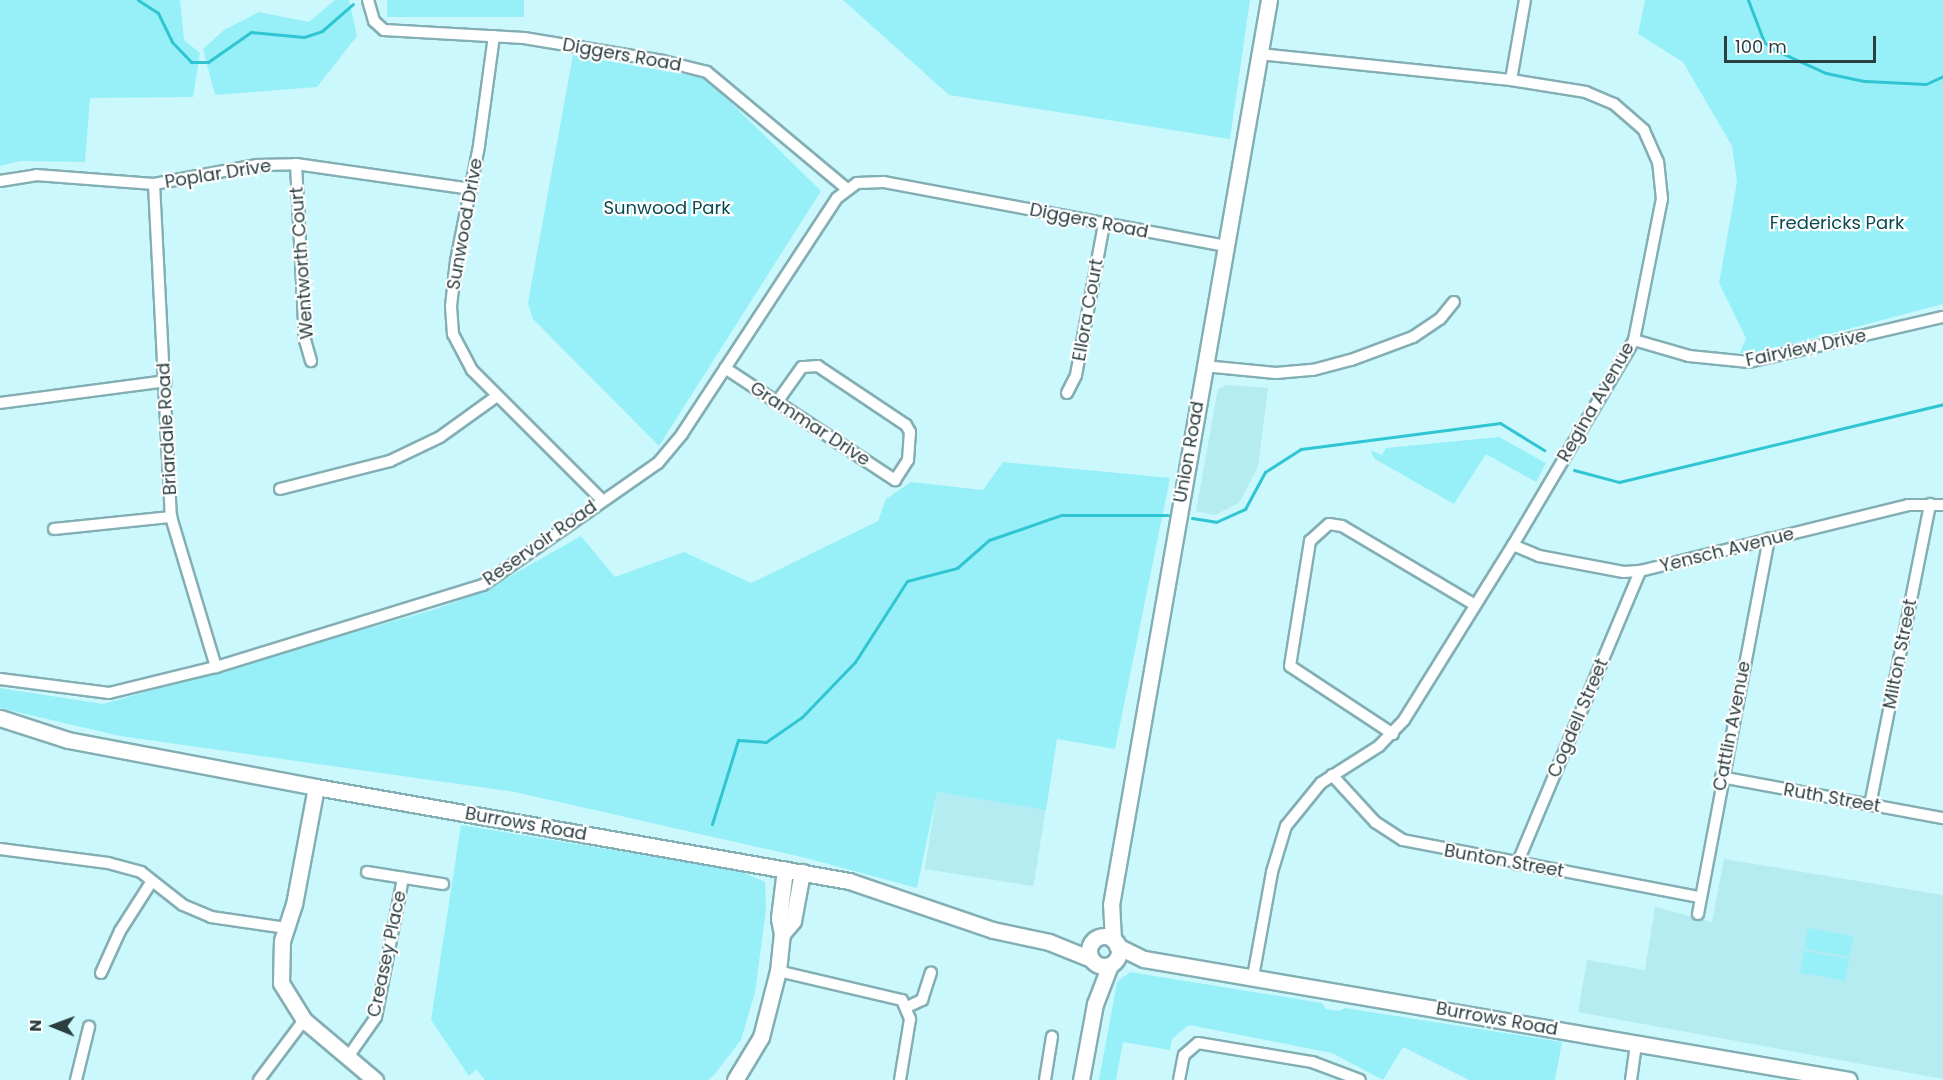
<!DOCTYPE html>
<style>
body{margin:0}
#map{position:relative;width:1943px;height:1080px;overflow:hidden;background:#caf8fd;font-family:Poppins,sans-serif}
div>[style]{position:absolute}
.built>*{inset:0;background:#b4ecf2;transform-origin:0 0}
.green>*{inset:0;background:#97f0f8;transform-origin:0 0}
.stream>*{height:3px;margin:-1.5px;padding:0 1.5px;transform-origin:1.5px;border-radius:1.5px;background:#2fc5d2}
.roads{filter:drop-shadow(2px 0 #83afb4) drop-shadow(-2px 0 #83afb4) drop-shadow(0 2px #83afb4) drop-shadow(0 -2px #83afb4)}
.street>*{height:10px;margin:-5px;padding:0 5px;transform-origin:5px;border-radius:5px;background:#fff}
.secondary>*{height:15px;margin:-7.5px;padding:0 7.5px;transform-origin:7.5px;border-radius:7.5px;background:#fff}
.secondary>.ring{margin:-7.5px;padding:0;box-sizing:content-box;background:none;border:15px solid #fff;border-radius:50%}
span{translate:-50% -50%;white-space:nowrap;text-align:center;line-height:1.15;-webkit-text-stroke:4.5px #fff;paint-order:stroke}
.street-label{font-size:18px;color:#2b3e40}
.park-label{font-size:18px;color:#0a4a4f}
.north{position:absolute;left:24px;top:996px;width:60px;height:60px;-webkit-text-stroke:4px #fff;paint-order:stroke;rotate:271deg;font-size:16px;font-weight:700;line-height:24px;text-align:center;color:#2b3e40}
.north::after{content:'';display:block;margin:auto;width:21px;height:27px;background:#2b3e40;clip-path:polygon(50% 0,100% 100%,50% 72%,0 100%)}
.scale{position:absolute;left:1724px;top:36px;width:152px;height:27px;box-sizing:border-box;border:3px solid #2b3e40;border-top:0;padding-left:8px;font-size:18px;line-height:21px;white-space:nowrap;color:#2b3e40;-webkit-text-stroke:4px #fff;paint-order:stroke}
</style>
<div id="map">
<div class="built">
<i style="clip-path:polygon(1227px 385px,1268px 388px,1258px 467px,1239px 503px,1215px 515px,1196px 511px,1218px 389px)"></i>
<i style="left:937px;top:792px;width:110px;height:78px;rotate:9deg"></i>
<i style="clip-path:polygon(1724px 859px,1943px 895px,1943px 1079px,1578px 1012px,1587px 960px,1645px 970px,1655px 907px,1712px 922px)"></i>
</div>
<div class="green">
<i style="clip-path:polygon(0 0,180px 0,184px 40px,200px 53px,193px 97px,90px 98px,85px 162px,20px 161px,0 166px)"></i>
<i style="clip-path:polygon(335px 0,349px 0,357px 36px,317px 87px,215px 95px,203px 49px,224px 30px,259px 12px,309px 22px)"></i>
<i style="left:387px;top:0;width:137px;height:17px"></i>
<i style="clip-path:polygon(843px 0,1250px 0,1230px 139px,949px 95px)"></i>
<i style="clip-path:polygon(1645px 0,1943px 0,1943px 304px,1757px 353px,1740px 353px,1746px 338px,1719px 283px,1737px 182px,1732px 146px,1683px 62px,1638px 34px)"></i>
<i style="clip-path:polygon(573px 55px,706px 78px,821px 191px,659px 446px,533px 319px,528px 303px)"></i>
<i style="clip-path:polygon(1499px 437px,1546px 463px,1536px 482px,1486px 454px,1454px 504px,1375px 459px,1370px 450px,1382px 455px,1386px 448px)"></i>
<i style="clip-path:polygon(1003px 462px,1170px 478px,1115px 749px,1057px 739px,1046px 810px,937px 792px,917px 888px,806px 858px,515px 792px,120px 736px,0 708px,0 688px,103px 704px,436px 609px,484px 591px,581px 536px,615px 577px,684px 552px,751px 583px,878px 521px,886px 499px,911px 482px,983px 490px)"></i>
<i style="clip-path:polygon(461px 825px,740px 871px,765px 882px,766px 910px,755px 992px,741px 1040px,714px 1075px,708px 1080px,485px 1080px,476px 1069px,469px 1076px,431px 1020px)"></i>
<i style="left:1808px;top:928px;width:46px;height:21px;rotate:10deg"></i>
<i style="left:1804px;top:951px;width:46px;height:22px;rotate:10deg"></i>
<i style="clip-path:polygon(1130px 972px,1322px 1003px,1326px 1009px,1339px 1011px,1345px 1008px,1562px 1042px,1555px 1080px,1469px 1080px,1403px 1047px,1383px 1080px,1332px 1053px,1189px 1025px,1172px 1039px,1170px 1050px,1123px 1042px,1116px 1080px,1099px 1080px,1117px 982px)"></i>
</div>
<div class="stream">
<i style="left:138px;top:0;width:24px;rotate:33deg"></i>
<i style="left:158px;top:13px;width:32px;rotate:64deg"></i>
<i style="left:172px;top:42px;width:28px;rotate:46deg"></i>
<i style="left:191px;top:62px;width:17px"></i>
<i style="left:208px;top:62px;width:52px;rotate:-34.9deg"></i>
<i style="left:251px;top:32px;width:53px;rotate:5.4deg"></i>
<i style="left:304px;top:37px;width:19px;rotate:-18deg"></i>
<i style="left:322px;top:31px;width:41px;rotate:-41.1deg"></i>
<i style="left:1748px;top:0;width:45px;rotate:69.1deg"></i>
<i style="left:1764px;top:42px;width:14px;rotate:36deg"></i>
<i style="left:1775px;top:50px;width:56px;rotate:24.3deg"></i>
<i style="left:1826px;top:73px;width:40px;rotate:12deg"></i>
<i style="left:1865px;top:81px;width:61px;rotate:2.8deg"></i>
<i style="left:1926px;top:84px;width:19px;rotate:-25deg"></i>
<i style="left:1574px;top:470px;width:47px;rotate:14.9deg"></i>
<i style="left:1619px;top:482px;width:333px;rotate:-13.5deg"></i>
<i style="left:1192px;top:518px;width:24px;rotate:9deg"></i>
<i style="left:1216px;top:522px;width:32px;rotate:-24deg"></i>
<i style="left:1245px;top:509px;width:42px;rotate:-61.6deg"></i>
<i style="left:1265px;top:472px;width:43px;rotate:-32.6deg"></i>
<i style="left:1301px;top:449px;width:201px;rotate:-7.4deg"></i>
<i style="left:1500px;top:423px;width:52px;rotate:31.5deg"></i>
<i style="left:712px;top:824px;width:88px;rotate:-72.8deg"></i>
<i style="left:738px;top:740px;width:28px;rotate:4deg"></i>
<i style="left:766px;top:742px;width:44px;rotate:-34.8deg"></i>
<i style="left:802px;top:717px;width:76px;rotate:-46.1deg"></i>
<i style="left:855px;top:662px;width:96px;rotate:-57.3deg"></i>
<i style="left:907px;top:581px;width:52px;rotate:-14.6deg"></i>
<i style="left:957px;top:568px;width:43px;rotate:-41.2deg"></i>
<i style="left:989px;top:540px;width:76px;rotate:-19.1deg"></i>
<i style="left:1061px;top:515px;width:107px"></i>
</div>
<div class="roads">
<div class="street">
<i style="left:368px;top:0;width:22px;rotate:74deg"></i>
<i style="left:374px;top:21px;width:13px;rotate:42deg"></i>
<i style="left:384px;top:30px;width:140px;rotate:3.3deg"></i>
<i style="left:524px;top:38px;width:141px;rotate:9.4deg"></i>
<i style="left:663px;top:61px;width:45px;rotate:14deg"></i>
<i style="left:707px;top:72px;width:182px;rotate:39.9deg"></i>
<i style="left:494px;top:36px;width:111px;rotate:97.8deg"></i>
<i style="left:479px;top:146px;width:117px;rotate:101.3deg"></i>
<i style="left:456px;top:261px;width:45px;rotate:96.3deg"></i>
<i style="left:451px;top:306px;width:28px;rotate:86deg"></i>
<i style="left:453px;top:334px;width:41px;rotate:62.2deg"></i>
<i style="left:472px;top:370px;width:182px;rotate:45deg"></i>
<i style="left:1511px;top:80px;width:81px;rotate:-80.1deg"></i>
<i style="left:296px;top:164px;width:176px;rotate:87.1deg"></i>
<i style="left:305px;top:340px;width:22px;rotate:74deg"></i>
<i style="left:0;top:181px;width:36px;rotate:-9deg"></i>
<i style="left:36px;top:175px;width:118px;rotate:4.4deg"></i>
<i style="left:154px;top:184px;width:105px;rotate:-10.5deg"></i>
<i style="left:257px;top:165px;width:39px;rotate:-1deg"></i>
<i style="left:296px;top:164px;width:177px;rotate:8.1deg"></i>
<i style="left:154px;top:184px;width:333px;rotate:87.1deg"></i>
<i style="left:171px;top:517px;width:157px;rotate:73.3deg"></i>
<i style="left:1634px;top:340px;width:57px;rotate:16.2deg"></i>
<i style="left:1689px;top:356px;width:60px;rotate:5.7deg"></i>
<i style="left:1749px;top:362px;width:199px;rotate:-13.1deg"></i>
<i style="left:1204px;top:366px;width:72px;rotate:5.6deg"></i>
<i style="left:1276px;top:373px;width:37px;rotate:-5deg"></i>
<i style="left:1313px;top:370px;width:39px;rotate:-15deg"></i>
<i style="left:1351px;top:360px;width:66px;rotate:-20.4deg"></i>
<i style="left:1413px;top:337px;width:32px;rotate:-34deg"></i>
<i style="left:1440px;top:319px;width:22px;rotate:-51deg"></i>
<i style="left:725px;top:368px;width:204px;rotate:33.4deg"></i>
<i style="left:895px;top:480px;width:24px;rotate:-57deg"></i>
<i style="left:908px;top:460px;width:28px;rotate:-86deg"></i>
<i style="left:910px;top:432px;width:8px;rotate:-120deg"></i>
<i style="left:906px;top:425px;width:106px;rotate:-146.2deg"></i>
<i style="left:818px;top:366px;width:16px;rotate:176deg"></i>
<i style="left:802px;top:367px;width:43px;rotate:125.5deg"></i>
<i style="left:1067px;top:393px;width:20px;rotate:-63deg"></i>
<i style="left:1076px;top:375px;width:154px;rotate:-79.5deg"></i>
<i style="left:0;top:403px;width:167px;rotate:-7.5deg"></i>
<i style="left:280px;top:489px;width:114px;rotate:-14.3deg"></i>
<i style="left:390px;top:461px;width:55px;rotate:-25.6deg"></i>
<i style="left:440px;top:437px;width:70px;rotate:-35.7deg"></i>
<i style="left:54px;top:529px;width:118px;rotate:-5.9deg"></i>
<i style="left:1513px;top:545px;width:28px;rotate:23deg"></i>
<i style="left:1539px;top:556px;width:86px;rotate:10.7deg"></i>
<i style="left:1624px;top:572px;width:16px;rotate:-4deg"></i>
<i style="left:1640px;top:571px;width:276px;rotate:-13.8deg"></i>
<i style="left:1908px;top:505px;width:35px"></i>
<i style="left:0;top:679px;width:110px;rotate:7.3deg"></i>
<i style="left:109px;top:693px;width:110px;rotate:-13.7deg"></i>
<i style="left:216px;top:667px;width:279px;rotate:-17.1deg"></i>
<i style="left:483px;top:585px;width:213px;rotate:-34.9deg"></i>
<i style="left:658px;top:463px;width:38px;rotate:-50deg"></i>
<i style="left:682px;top:434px;width:282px;rotate:-56.7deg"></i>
<i style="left:837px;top:198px;width:25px;rotate:-37deg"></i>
<i style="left:857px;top:183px;width:27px;rotate:-2deg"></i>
<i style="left:884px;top:182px;width:347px;rotate:10.6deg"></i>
<i style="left:1393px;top:734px;width:123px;rotate:-146.6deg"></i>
<i style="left:1290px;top:666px;width:127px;rotate:-80.9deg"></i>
<i style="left:1310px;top:541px;width:25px;rotate:-42deg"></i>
<i style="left:1329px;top:524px;width:13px;rotate:9deg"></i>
<i style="left:1342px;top:526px;width:155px;rotate:30.7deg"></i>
<i style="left:1332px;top:775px;width:64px;rotate:47.5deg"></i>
<i style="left:1375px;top:822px;width:33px;rotate:33deg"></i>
<i style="left:1403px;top:840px;width:302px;rotate:10.9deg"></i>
<i style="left:1721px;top:777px;width:226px;rotate:10.5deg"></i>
<i style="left:1870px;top:805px;width:307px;rotate:-78.7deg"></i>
<i style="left:0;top:849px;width:109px;rotate:7.4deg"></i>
<i style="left:108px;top:863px;width:34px;rotate:15deg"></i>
<i style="left:141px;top:872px;width:53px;rotate:38.2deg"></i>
<i style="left:183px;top:905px;width:30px;rotate:23deg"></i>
<i style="left:211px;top:917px;width:76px;rotate:8.3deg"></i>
<i style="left:1517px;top:864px;width:318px;rotate:-67.2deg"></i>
<i style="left:367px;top:872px;width:77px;rotate:9deg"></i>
<i style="left:1698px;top:914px;width:382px;rotate:-79.3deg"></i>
<i style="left:778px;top:971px;width:127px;rotate:13.2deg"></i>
<i style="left:902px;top:1000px;width:21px;rotate:67deg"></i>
<i style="left:910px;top:1019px;width:62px;rotate:99.3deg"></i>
<i style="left:101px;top:973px;width:46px;rotate:-65.7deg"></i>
<i style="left:120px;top:931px;width:59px;rotate:-57.4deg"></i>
<i style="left:1253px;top:977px;width:107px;rotate:-79.7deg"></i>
<i style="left:1272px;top:872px;width:48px;rotate:-73.1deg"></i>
<i style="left:1286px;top:826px;width:55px;rotate:-50.9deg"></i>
<i style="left:1321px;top:783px;width:69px;rotate:-32.5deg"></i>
<i style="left:1379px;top:746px;width:36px;rotate:-46deg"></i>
<i style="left:1404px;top:720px;width:206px;rotate:-58.1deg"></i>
<i style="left:1513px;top:545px;width:238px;rotate:-59.4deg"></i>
<i style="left:1634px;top:340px;width:144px;rotate:-78.8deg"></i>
<i style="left:1662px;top:199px;width:37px;rotate:-96deg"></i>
<i style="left:1658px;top:162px;width:35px;rotate:-114deg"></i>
<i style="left:1644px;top:130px;width:40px;rotate:-139deg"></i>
<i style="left:1614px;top:104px;width:30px;rotate:-157deg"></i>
<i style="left:1586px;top:92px;width:76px;rotate:-170.9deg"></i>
<i style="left:1511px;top:80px;width:253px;rotate:-174.1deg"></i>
<i style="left:907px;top:1007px;width:17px;rotate:-25deg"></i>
<i style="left:922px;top:1000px;width:29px;rotate:-72deg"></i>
<i style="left:348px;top:1057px;width:49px;rotate:-55deg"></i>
<i style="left:376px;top:1017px;width:142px;rotate:-79deg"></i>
<i style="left:76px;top:1080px;width:55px;rotate:-76.2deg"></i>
<i style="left:259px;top:1080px;width:75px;rotate:-53.1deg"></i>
<i style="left:1045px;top:1080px;width:44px;rotate:-80.8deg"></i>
<i style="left:1179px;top:1080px;width:25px;rotate:-79deg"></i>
<i style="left:1184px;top:1055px;width:18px;rotate:-41deg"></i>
<i style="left:1198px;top:1043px;width:116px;rotate:9.5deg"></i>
<i style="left:1312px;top:1062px;width:51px;rotate:20.6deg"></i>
<i style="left:1631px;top:1080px;width:37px;rotate:-82deg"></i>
</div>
<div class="secondary">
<i style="left:0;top:718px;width:71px;rotate:17.9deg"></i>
<i style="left:68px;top:740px;width:252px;rotate:10.7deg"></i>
<i style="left:316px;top:787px;width:541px;rotate:10deg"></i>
<i style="left:849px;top:881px;width:152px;rotate:18.8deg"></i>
<i style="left:993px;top:930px;width:57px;rotate:12.1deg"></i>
<i style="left:1049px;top:942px;width:45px;rotate:22deg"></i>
<i style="left:316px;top:787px;width:119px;rotate:100.6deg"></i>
<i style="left:294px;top:904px;width:38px;rotate:108deg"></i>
<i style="left:282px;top:940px;width:43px;rotate:91.3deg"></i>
<i style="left:281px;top:983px;width:44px;rotate:58.1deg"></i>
<i style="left:304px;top:1020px;width:93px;rotate:40.2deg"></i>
<i style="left:782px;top:934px;width:17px;rotate:-50deg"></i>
<i style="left:793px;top:921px;width:50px;rotate:-79.6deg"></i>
<i class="ring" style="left:1089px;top:936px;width:15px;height:15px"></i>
<i style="left:1113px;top:940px;width:35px;rotate:-93deg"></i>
<i style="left:1111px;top:905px;width:919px;rotate:-80.1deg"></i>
<i style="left:1117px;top:946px;width:30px;rotate:26deg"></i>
<i style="left:1144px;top:959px;width:715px;rotate:9.74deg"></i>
<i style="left:735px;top:1080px;width:50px;rotate:-58.8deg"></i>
<i style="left:761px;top:1037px;width:68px;rotate:-75.6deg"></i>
<i style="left:778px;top:971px;width:37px;rotate:-84deg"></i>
<i style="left:782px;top:934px;width:16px;rotate:-101deg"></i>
<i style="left:779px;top:918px;width:49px;rotate:-83deg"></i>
<i style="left:1081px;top:1080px;width:77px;rotate:-79.6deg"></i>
<i style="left:1095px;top:1004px;width:42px;rotate:-69deg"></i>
</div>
</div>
<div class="street-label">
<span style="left:622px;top:55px;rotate:10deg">Diggers Road</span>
<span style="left:218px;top:174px;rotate:-9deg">Poplar Drive</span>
<span style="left:1089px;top:221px;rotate:11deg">Diggers Road</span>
<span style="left:465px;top:224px;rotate:-80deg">Sunwood Drive</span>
<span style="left:302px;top:263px;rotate:-94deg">Wentworth Court</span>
<span style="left:1088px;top:310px;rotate:-80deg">Ellora Court</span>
<span style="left:1806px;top:348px;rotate:-12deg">Fairview Drive</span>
<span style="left:1596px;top:402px;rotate:-60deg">Regina Avenue</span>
<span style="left:810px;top:424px;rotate:33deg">Grammar Drive</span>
<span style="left:167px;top:429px;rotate:-93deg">Briardale Road</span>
<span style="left:1189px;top:452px;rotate:-80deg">Union Road</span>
<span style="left:540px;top:543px;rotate:-35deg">Reservoir Road</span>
<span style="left:1727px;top:550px;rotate:-14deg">Yensch Avenue</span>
<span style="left:1900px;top:654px;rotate:-79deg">Milton Street</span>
<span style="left:1578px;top:718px;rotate:-67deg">Cogdell Street</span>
<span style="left:1732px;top:726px;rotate:-79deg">Cattlin Avenue</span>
<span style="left:1832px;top:798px;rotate:10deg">Ruth Street</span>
<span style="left:526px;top:824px;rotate:10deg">Burrows Road</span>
<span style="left:1504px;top:861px;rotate:10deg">Bunton Street</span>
<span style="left:387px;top:954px;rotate:-78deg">Creasey Place</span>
<span style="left:1497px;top:1019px;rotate:10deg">Burrows Road</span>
</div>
<div class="park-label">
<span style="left:667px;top:208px">Sunwood Park</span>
<span style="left:1837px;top:223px">Fredericks Park</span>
</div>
<div class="north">N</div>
<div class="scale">100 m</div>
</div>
